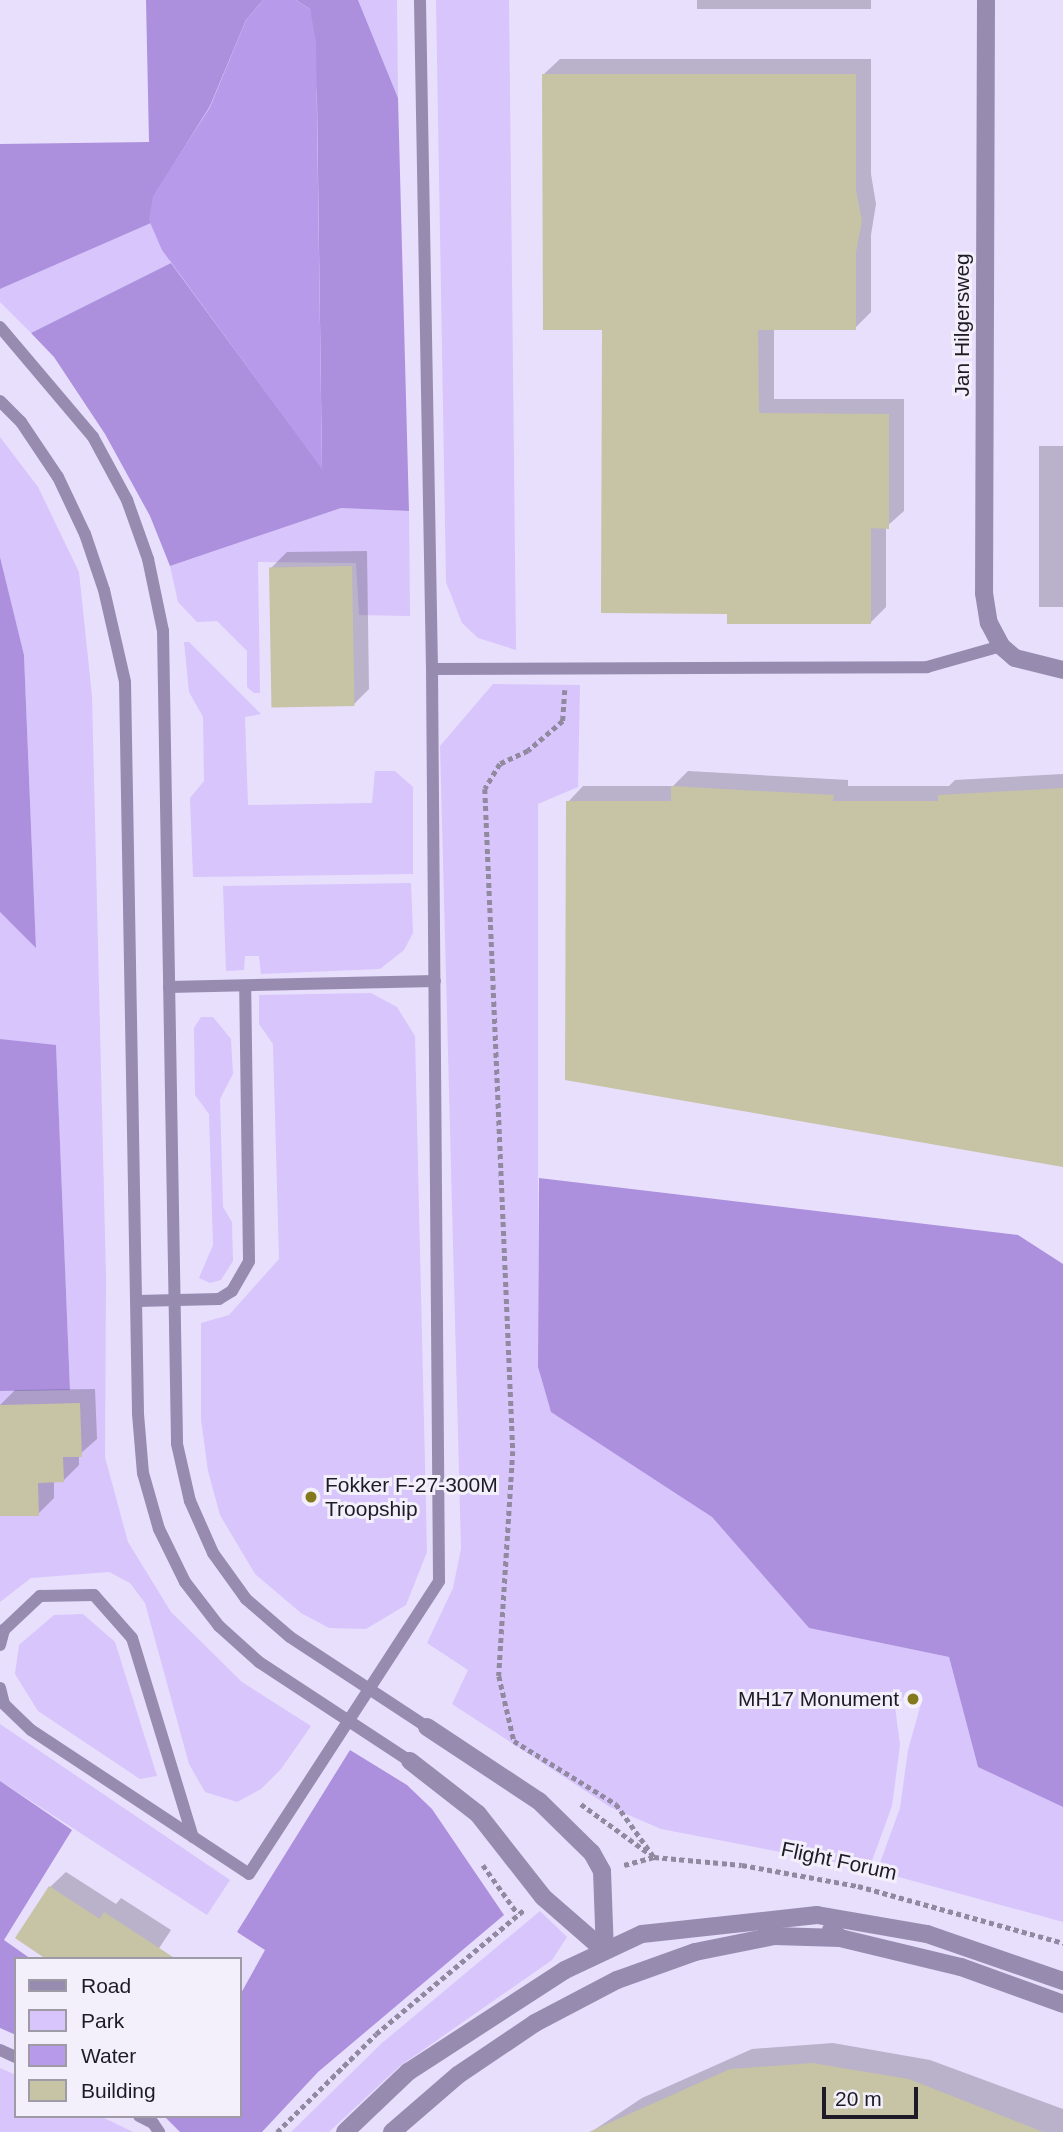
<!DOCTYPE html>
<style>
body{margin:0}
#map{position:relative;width:1063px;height:2132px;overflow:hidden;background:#e8dffd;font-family:Helvetica,sans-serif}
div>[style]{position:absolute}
.green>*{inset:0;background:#d7c5fc}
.forest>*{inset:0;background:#ac90de}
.water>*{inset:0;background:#b79bea}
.shadow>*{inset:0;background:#0003;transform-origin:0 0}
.building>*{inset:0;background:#c7c3a5;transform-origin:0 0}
.path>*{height:4.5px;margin-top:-2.25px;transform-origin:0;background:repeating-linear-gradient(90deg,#90899f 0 5px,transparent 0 8.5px)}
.service>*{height:12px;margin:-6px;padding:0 6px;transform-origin:6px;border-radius:6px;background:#978caf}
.minor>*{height:18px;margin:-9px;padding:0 9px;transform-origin:9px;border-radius:9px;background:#978caf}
.dots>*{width:19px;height:19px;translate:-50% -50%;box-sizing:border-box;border:4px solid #f3f0fc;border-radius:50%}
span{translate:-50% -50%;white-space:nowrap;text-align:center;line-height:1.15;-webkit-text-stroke:6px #f3f0fc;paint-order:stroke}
.street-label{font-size:21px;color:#1f1b26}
.poi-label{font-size:21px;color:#1f1b26}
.left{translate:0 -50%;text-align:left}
.right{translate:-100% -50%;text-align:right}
.legend{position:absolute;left:14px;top:1957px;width:228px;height:161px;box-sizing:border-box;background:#f3f0fc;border:2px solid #9e9ba6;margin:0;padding:9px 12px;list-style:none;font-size:21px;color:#1f1b26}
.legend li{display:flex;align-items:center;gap:14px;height:35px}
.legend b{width:35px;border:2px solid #9e9ba6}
.scale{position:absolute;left:822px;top:2087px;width:96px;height:32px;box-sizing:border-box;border:4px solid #1f1b26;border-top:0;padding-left:9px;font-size:21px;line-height:24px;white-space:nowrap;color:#1f1b26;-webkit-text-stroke:5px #f3f0fc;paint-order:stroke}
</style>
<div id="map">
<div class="green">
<i style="clip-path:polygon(358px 0,397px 0,398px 98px)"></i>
<i style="clip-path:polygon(436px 0,509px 0,516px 650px,478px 638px,462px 623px,446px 582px)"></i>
<i style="clip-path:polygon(151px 223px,171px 263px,31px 333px,0 302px,0 289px)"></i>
<i style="clip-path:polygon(0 437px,38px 487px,79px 572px,92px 696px,106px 1278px,105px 1457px,128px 1542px,171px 1612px,242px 1682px,311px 1726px,281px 1769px,261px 1789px,237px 1802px,205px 1792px,189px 1764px,145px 1603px,130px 1583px,109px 1572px,31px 1578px,0 1602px,0 1391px,70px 1389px,56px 1046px,0 1039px,0 912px,36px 947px,24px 655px,0 557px)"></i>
<i style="clip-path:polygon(341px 508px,409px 511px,410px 616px,359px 615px,356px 563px,258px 562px,260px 693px,254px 693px,247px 687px,247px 651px,217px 621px,197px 622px,178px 602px,170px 566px)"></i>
<i style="clip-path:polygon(184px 642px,189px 642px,261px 714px,245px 717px,248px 805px,372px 803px,375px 771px,395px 771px,413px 787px,413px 874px,193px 877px,190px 798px,204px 781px,203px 717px,189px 692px)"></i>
<i style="clip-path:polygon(493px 684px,580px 685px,578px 787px,538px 804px,538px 1367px,551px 1411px,712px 1517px,809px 1628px,949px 1657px,978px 1767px,1063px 1807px,1063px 1922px,877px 1871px,900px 1808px,908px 1750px,922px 1700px,918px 1692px,909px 1691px,895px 1707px,900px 1745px,892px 1806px,869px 1869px,661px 1829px,610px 1807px,452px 1704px,468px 1670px,427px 1643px,453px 1588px,461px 1549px,440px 746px)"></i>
<i style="clip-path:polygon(411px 883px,413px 933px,404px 950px,380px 969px,261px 974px,259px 956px,245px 956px,244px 970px,226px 971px,223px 886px)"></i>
<i style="clip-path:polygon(371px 993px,397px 1007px,415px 1036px,427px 1552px,406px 1605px,366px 1629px,329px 1628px,301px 1613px,255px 1574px,220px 1515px,208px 1471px,201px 1419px,201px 1323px,229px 1315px,279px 1259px,273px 1044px,259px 1024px,259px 995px)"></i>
<i style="clip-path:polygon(201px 1017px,213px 1017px,231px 1039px,233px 1074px,220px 1099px,223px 1207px,232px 1222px,233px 1261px,221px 1280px,210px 1283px,199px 1278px,213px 1245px,209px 1114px,195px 1095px,194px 1028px)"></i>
<i style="clip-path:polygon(83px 1614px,115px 1642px,157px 1776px,140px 1779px,38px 1711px,15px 1674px,19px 1645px,54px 1615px)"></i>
<i style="clip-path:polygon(0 1724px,230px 1880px,207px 1915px,0 1781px)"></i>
<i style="clip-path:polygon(540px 1911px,567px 1937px,552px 1960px,400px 2066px,329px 2132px,291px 2132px,382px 2043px)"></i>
<i style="clip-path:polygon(0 2068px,16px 2075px,16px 2116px,100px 2116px,133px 2132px,0 2132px)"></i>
</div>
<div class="forest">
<i style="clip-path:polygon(146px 0,263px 0,246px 20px,210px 106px,154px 196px,151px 223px,0 289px,0 144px,149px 142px)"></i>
<i style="clip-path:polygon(296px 0,358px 0,398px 98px,409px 511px,341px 508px,170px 566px,150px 516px,105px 434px,54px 357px,31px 333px,171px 263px,322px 468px,317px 98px,310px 9px)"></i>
<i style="clip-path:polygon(0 557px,24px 655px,36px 948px,0 912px)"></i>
<i style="clip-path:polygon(0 1039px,56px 1045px,70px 1390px,0 1391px)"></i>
<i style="clip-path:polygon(539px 1178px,1018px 1235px,1063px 1264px,1063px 1807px,978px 1767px,949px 1657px,809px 1628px,712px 1517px,551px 1412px,538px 1367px)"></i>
<i style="clip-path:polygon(350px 1750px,407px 1785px,432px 1809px,504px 1915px,318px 2072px,262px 2132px,180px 2132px,164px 2116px,240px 2116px,240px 1995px,265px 1950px,237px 1932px)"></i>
<i style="clip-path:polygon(0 1781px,72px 1830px,4px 1940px,31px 1959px,16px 1959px,16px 2035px,0 2028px)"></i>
</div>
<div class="water">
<i style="clip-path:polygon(263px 0,296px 0,310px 9px,316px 42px,322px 469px,162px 250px,149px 220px,153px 196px,210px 107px,246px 20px)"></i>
</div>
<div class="shadow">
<i style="left:697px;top:0;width:174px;height:9px"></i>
<i style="clip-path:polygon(560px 59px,871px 59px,871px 174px,876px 204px,871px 235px,871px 312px,855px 328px,774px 328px,774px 399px,904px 399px,904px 511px,886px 527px,886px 607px,871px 622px,729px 612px,603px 328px,544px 74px)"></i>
<i style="left:1063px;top:446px;width:161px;height:24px;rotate:90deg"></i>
<i style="clip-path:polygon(367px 551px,369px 689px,354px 704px,271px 568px,287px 552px)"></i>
<i style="clip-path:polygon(688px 771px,848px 780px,848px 786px,949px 786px,955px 780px,1063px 774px,1063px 1165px,568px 802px,583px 786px,673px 786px)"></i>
<i style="clip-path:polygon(95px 1389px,97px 1439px,79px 1455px,79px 1465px,63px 1481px,54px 1481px,54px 1498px,38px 1514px,0 1405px,15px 1390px)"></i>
<i style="clip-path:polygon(66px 1872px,116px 1904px,121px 1898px,171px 1930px,152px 1959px,50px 1887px)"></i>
<i style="clip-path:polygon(833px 2043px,930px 2060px,1063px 2109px,1063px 2132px,591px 2132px,642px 2098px,752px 2049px)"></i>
</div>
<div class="building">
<i style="clip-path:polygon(542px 74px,856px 74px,856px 190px,862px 221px,856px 252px,856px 330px,758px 330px,759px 413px,889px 414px,889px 529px,871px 528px,871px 624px,727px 624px,727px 614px,601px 613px,602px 330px,543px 330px)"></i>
<i style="left:352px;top:566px;width:140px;height:83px;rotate:89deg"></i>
<i style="clip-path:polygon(671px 786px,834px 795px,833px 801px,938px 801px,938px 795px,1063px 788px,1063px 1167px,565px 1080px,566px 801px,671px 801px)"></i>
<i style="clip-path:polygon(80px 1403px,82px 1457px,63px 1457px,64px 1482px,38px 1483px,39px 1516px,0 1516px,0 1405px)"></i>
<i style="clip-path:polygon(49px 1886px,100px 1919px,104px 1912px,176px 1959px,46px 1959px,15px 1938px)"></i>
<i style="clip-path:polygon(812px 2063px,909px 2079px,1043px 2132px,589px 2132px,730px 2069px)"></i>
</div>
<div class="path">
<i style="left:565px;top:690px;width:31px;rotate:94deg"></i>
<i style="left:563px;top:721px;width:46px;rotate:139.4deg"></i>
<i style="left:528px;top:751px;width:31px;rotate:155deg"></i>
<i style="left:500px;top:764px;width:29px;rotate:121deg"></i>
<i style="left:485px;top:789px;width:663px;rotate:87.58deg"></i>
<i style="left:513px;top:1451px;width:225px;rotate:93.6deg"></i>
<i style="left:499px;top:1676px;width:67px;rotate:77deg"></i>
<i style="left:514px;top:1741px;width:120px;rotate:31.7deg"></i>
<i style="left:616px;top:1804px;width:65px;rotate:54.4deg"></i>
<i style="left:581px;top:1804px;width:82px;rotate:36deg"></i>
<i style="left:483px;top:1865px;width:60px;rotate:54.5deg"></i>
<i style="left:624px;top:1865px;width:31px;rotate:-15deg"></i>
<i style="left:654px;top:1857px;width:88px;rotate:5.2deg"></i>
<i style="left:742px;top:1865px;width:118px;rotate:10.3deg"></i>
<i style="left:858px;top:1886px;width:213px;rotate:15.5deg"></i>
<i style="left:277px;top:2132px;width:139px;rotate:-44.7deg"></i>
<i style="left:376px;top:2034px;width:193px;rotate:-40deg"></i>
</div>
<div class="service">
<i style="left:0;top:327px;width:144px;rotate:49.8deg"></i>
<i style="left:93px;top:437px;width:72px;rotate:61.6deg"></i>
<i style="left:127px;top:500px;width:63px;rotate:70.4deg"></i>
<i style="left:148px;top:559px;width:74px;rotate:78.2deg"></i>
<i style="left:163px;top:631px;width:813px;rotate:89.01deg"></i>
<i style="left:177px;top:1444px;width:58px;rotate:77.2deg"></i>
<i style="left:190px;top:1501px;width:57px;rotate:66.1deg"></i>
<i style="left:213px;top:1553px;width:57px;rotate:54.3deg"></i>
<i style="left:246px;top:1599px;width:58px;rotate:40.8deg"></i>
<i style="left:290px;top:1637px;width:164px;rotate:33.3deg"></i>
<i style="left:0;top:401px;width:30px;rotate:45deg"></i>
<i style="left:21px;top:422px;width:66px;rotate:56.1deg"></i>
<i style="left:58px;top:477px;width:63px;rotate:64.7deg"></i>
<i style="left:85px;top:534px;width:59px;rotate:71.3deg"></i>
<i style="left:104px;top:590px;width:94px;rotate:77.1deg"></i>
<i style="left:125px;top:682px;width:732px;rotate:88.98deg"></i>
<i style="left:138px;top:1414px;width:59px;rotate:85.2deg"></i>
<i style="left:143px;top:1473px;width:58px;rotate:74.1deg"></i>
<i style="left:159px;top:1529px;width:59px;rotate:63.9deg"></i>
<i style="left:185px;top:1582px;width:56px;rotate:52.3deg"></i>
<i style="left:219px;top:1626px;width:54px;rotate:42deg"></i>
<i style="left:259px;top:1662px;width:181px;rotate:33.3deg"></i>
<i style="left:432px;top:669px;width:495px;rotate:-0.2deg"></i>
<i style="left:927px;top:667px;width:77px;rotate:-15.8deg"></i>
<i style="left:169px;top:987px;width:266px;rotate:-1.3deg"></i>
<i style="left:137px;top:1301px;width:82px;rotate:-1.4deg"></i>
<i style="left:219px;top:1299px;width:15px;rotate:-32deg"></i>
<i style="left:232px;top:1291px;width:34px;rotate:-60deg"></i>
<i style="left:249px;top:1261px;width:274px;rotate:-90.8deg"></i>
<i style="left:0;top:1645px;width:16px;rotate:-75deg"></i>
<i style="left:4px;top:1630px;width:50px;rotate:-43.4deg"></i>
<i style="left:40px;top:1596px;width:54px;rotate:-1.1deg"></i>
<i style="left:94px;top:1595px;width:57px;rotate:48.5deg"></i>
<i style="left:132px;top:1638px;width:208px;rotate:73deg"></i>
<i style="left:0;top:1688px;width:16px;rotate:76deg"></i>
<i style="left:4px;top:1704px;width:37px;rotate:44deg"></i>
<i style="left:31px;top:1730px;width:261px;rotate:33.4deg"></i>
<i style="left:249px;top:1874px;width:349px;rotate:-57deg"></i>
<i style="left:439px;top:1581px;width:912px;rotate:-90.44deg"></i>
<i style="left:432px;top:669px;width:669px;rotate:-91.03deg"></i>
<i style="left:0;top:2050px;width:17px;rotate:24deg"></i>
<i style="left:139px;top:2116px;width:16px;rotate:27deg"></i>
<i style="left:153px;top:2123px;width:11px;rotate:56deg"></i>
</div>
<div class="minor">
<i style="left:986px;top:0;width:593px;rotate:90.19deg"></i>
<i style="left:984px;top:593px;width:30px;rotate:81deg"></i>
<i style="left:989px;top:623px;width:26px;rotate:62deg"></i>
<i style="left:1001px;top:646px;width:18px;rotate:41deg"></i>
<i style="left:1015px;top:658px;width:49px;rotate:14deg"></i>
<i style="left:427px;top:1727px;width:134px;rotate:33.5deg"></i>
<i style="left:539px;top:1801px;width:74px;rotate:44.5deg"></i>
<i style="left:592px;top:1853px;width:21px;rotate:61deg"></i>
<i style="left:602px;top:1871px;width:80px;rotate:87.9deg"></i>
<i style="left:410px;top:1761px;width:86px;rotate:37.9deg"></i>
<i style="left:478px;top:1814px;width:105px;rotate:51.9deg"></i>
<i style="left:543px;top:1897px;width:82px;rotate:41.1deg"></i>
<i style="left:831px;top:1930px;width:12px;rotate:42deg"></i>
<i style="left:840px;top:1938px;width:124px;rotate:13.5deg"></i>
<i style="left:961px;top:1967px;width:109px;rotate:19.9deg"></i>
<i style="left:345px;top:2132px;width:87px;rotate:-43.6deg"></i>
<i style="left:408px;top:2072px;width:187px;rotate:-33deg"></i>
<i style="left:565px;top:1970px;width:85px;rotate:-25.1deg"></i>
<i style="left:642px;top:1934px;width:176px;rotate:-6.2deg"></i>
<i style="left:817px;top:1915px;width:112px;rotate:9.8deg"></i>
<i style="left:927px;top:1934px;width:144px;rotate:19.1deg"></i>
<i style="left:392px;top:2132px;width:87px;rotate:-40.8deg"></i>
<i style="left:458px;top:2075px;width:93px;rotate:-34deg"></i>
<i style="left:535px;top:2023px;width:93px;rotate:-27.7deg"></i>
<i style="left:617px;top:1980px;width:83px;rotate:-19.7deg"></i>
<i style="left:695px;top:1952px;width:81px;rotate:-11.4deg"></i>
<i style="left:774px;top:1936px;width:66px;rotate:1.7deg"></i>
</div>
<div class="dots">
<i style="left:311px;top:1497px;background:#84781c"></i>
<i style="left:913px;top:1699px;background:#84781c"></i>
</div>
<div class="street-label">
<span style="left:962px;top:325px;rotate:-90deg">Jan Hilgersweg</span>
<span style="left:839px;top:1861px;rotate:12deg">Flight Forum</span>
</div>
<div class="poi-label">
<span class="left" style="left:325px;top:1497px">Fokker F-27-300M<br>Troopship</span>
<span class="right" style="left:899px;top:1699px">MH17 Monument</span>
</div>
<ul class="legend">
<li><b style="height:9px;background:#978caf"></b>Road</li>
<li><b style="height:19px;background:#d7c5fc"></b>Park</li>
<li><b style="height:19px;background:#b79bea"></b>Water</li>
<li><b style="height:19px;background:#c7c3a5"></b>Building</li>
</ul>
<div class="scale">20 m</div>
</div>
